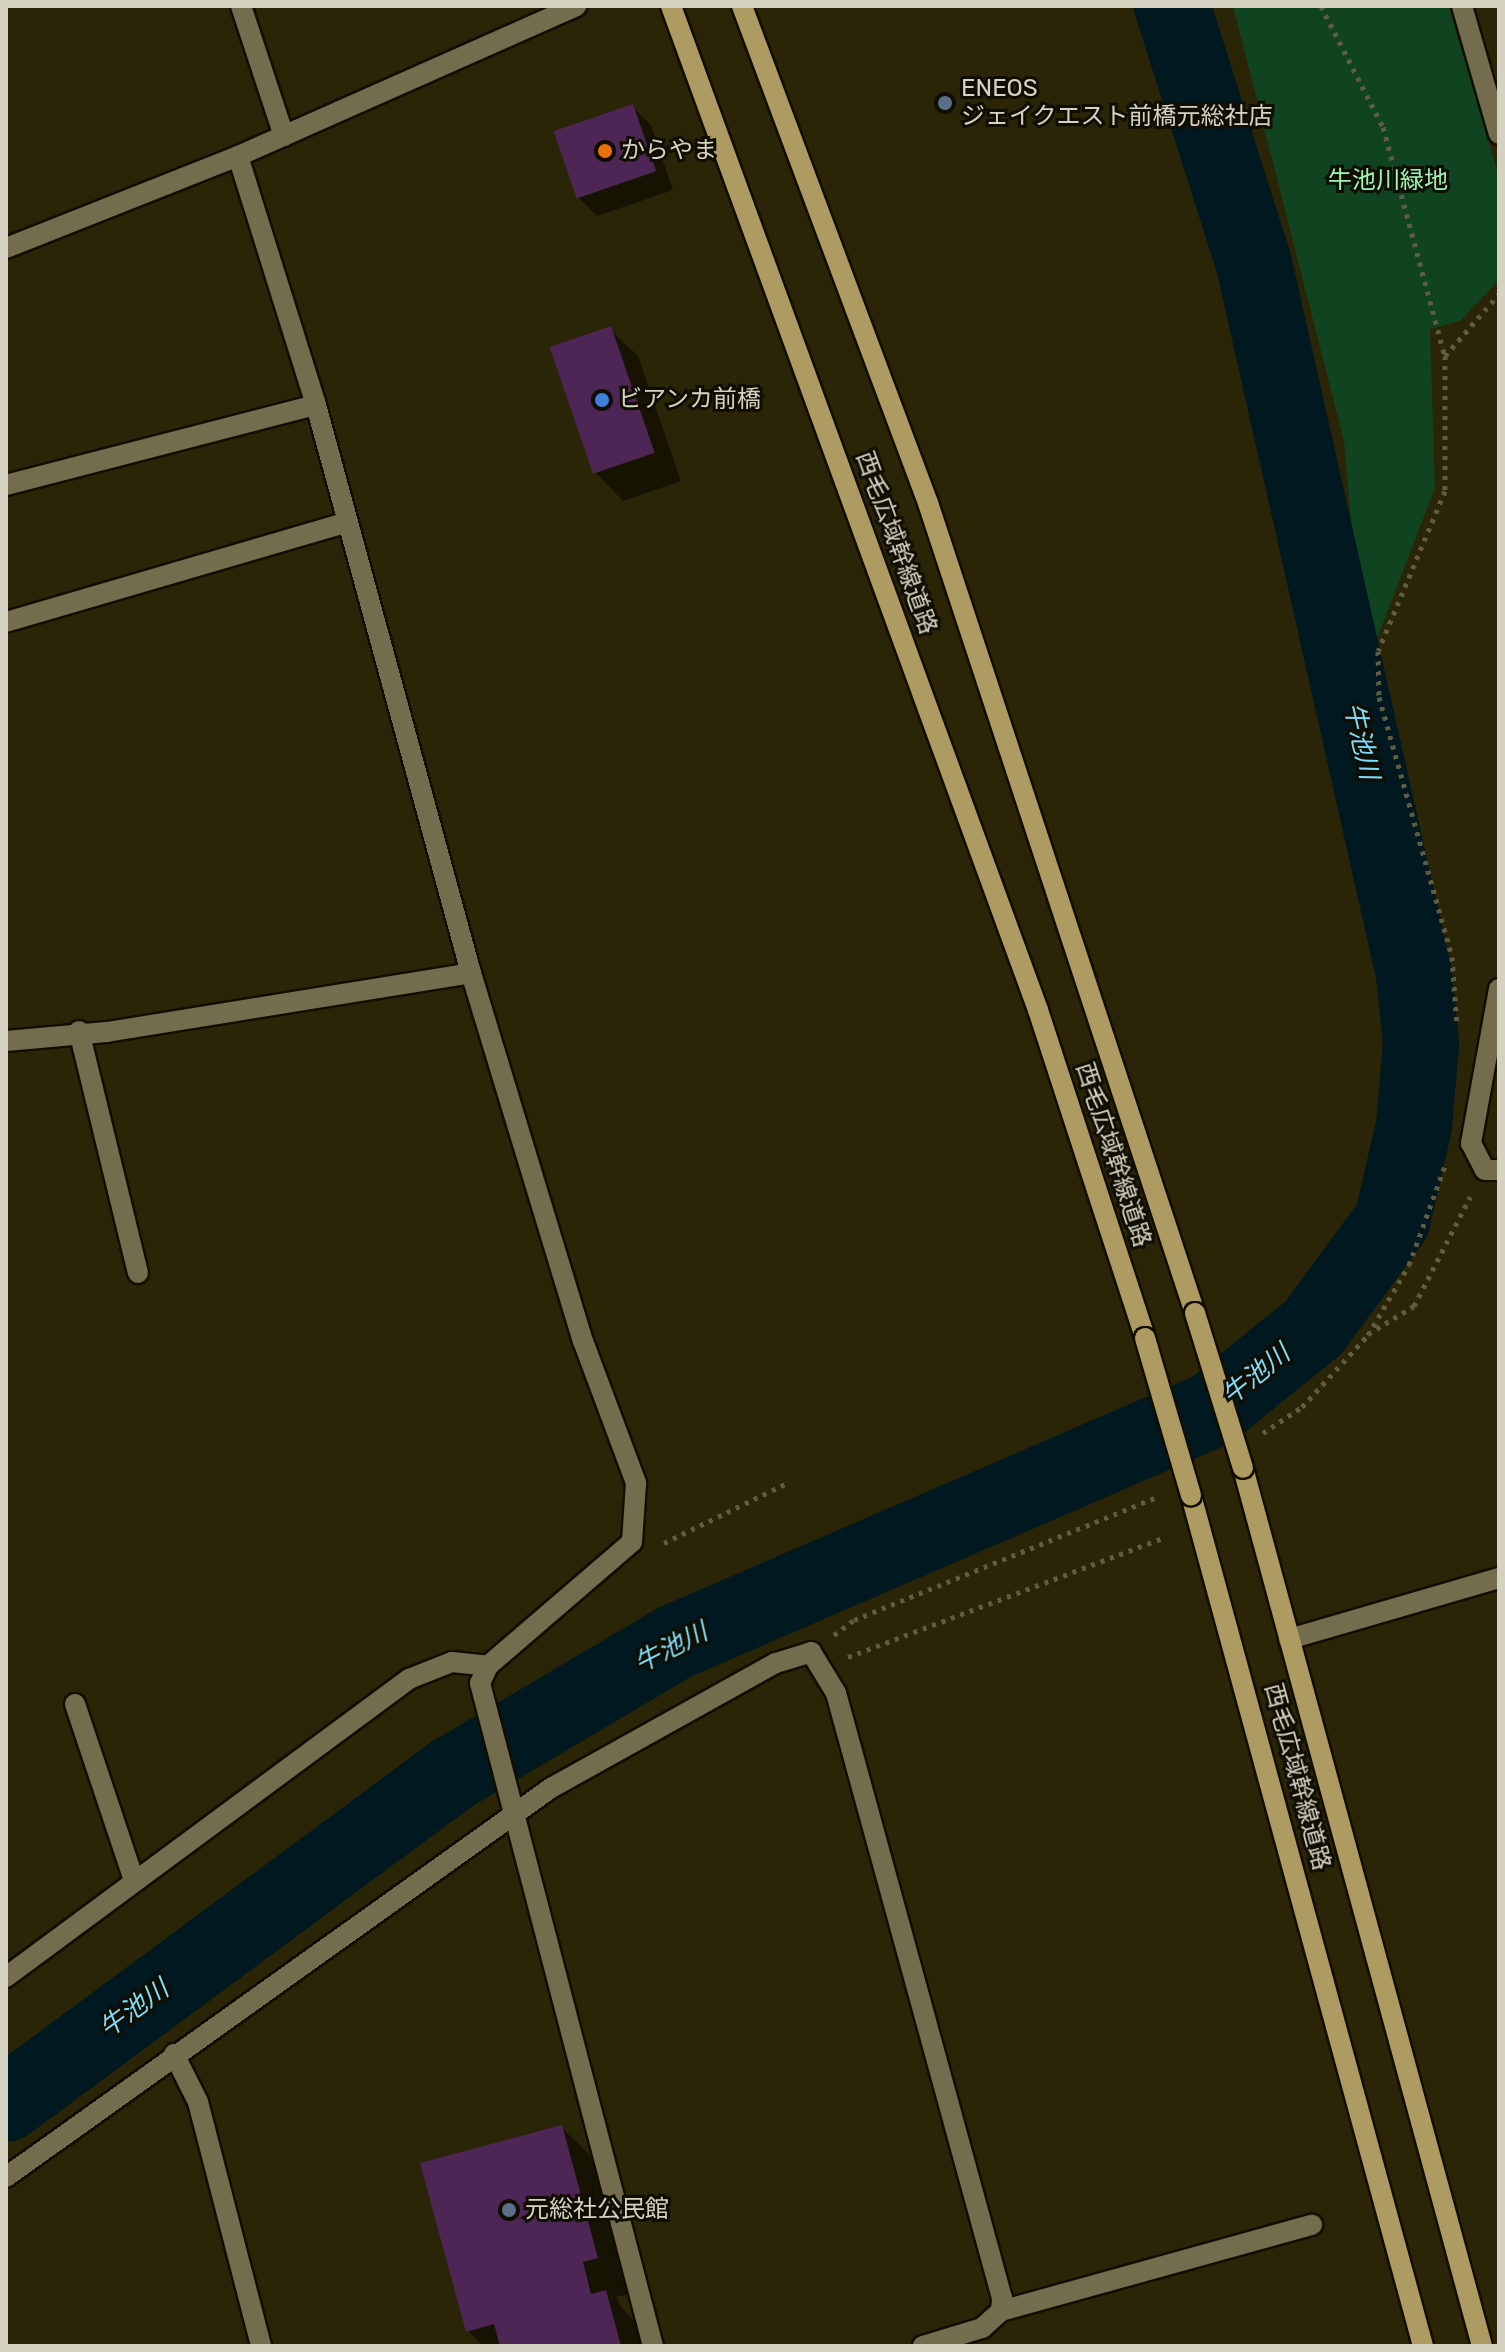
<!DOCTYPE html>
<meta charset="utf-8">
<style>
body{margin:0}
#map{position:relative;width:1505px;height:2352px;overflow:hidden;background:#2a2507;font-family:Rubik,"Noto Sans JP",sans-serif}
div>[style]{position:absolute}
.green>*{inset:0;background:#104320}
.shadow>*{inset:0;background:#0007}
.river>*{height:76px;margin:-38px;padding:0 38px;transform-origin:38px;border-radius:38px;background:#001820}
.building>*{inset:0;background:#4e2655;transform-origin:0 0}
.path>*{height:5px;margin-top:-2.5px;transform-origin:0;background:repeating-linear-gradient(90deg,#605c42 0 4px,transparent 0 10px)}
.roads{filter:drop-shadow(2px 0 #130d00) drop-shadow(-2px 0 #130d00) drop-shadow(0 2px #130d00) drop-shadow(0 -2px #130d00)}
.minor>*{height:20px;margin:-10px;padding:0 10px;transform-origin:10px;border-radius:10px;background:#736d4e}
.major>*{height:20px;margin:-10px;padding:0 10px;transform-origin:10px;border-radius:10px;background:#ae9b61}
.bridges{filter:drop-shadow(2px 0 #130d00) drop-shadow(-2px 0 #130d00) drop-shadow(0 2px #130d00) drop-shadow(0 -2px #130d00)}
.major-bridge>*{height:20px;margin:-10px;padding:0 10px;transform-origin:10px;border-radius:10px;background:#ae9b61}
.dots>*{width:22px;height:22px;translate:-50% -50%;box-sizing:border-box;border:4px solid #100e03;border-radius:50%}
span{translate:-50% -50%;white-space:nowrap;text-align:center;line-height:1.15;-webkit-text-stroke:6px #100e03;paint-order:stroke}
.poi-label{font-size:24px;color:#d5d2c1}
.left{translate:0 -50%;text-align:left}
.park-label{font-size:24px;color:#9ff3b1}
.street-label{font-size:24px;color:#d5d2c1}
.water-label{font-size:26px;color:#7fdcf9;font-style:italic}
.frame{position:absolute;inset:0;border:8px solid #d5d2c1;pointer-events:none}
</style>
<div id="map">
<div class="green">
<i style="clip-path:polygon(1233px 6px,1449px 6px,1499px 177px,1499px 280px,1460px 321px,1430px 329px,1435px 488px,1378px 636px,1361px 635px,1344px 441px)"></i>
</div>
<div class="shadow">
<i style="clip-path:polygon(632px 106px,651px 125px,673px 190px,597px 216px,579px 198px)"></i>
<i style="clip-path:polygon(610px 329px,638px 356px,681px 481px,623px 501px,596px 473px)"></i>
<i style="clip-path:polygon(561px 2127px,597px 2162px,632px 2293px,617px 2297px,620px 2306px,641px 2328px,646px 2346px,483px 2346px,468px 2331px)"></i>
</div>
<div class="river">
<i style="left:6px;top:2104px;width:555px;rotate:-36.5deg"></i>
<i style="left:452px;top:1774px;width:259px;rotate:-30.6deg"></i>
<i style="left:675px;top:1642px;width:585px;rotate:-23.37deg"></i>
<i style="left:1212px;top:1410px;width:132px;rotate:-39.1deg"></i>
<i style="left:1314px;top:1327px;width:132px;rotate:-53.7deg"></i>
<i style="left:1392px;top:1221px;width:98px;rotate:-77deg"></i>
<i style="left:1414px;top:1126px;width:82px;rotate:-85.1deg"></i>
<i style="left:1421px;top:1044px;width:70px;rotate:-95.7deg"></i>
<i style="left:1414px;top:974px;width:728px;rotate:-102.7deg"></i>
<i style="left:1254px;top:264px;width:271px;rotate:-107.6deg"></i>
</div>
<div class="building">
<i style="left:633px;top:104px;width:71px;height:84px;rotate:71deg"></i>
<i style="left:611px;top:326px;width:134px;height:65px;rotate:71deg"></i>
<i style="clip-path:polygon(562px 2125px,598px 2258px,583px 2262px,591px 2294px,606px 2290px,621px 2346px,500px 2346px,494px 2324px,466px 2332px,420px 2163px)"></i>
</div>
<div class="path">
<i style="left:1321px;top:6px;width:136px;rotate:62.9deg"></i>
<i style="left:1383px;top:127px;width:237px;rotate:74.9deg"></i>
<i style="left:1445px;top:356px;width:82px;rotate:-48.9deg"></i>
<i style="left:1445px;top:356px;width:135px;rotate:90deg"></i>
<i style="left:1445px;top:491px;width:173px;rotate:112.7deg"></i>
<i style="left:1378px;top:651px;width:46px;rotate:88.8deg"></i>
<i style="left:1379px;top:697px;width:270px;rotate:74.3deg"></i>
<i style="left:1452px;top:957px;width:69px;rotate:85.9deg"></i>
<i style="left:1368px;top:1334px;width:54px;rotate:-31.3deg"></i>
<i style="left:1414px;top:1306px;width:123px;rotate:-62.8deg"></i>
<i style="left:1263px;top:1433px;width:47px;rotate:-33.7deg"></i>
<i style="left:1302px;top:1407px;width:98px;rotate:-47.5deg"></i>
<i style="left:1368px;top:1335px;width:81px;rotate:-59.6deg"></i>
<i style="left:1409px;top:1265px;width:109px;rotate:-70.1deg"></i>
<i style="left:664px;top:1543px;width:137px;rotate:-26deg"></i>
<i style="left:834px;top:1635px;width:25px;rotate:-37deg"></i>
<i style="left:854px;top:1620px;width:329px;rotate:-22.1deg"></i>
<i style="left:848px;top:1657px;width:337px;rotate:-20.7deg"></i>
</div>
<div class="roads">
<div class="minor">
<i style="left:241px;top:6px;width:137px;rotate:71.7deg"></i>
<i style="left:1462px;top:6px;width:133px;rotate:73.9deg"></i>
<i style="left:238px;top:156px;width:261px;rotate:72.6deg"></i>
<i style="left:316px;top:405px;width:589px;rotate:74.74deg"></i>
<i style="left:471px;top:973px;width:385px;rotate:73.1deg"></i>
<i style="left:583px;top:1341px;width:152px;rotate:69.5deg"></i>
<i style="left:636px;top:1483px;width:59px;rotate:93.9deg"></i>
<i style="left:632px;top:1542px;width:190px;rotate:139.3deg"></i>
<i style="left:488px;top:1666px;width:19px;rotate:115deg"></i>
<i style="left:480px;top:1683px;width:685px;rotate:75.38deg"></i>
<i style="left:6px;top:248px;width:250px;rotate:-21.6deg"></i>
<i style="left:238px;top:156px;width:370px;rotate:-23.9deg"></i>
<i style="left:6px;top:485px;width:320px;rotate:-14.5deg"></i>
<i style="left:6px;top:622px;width:355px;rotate:-16.3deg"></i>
<i style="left:1499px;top:989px;width:157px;rotate:100.3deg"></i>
<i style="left:1471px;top:1143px;width:30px;rotate:63deg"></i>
<i style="left:1485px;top:1170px;width:14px"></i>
<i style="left:79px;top:1031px;width:249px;rotate:76.3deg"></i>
<i style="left:6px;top:1041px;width:101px;rotate:-5.1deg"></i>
<i style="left:107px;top:1032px;width:369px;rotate:-9.2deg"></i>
<i style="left:1289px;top:1639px;width:219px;rotate:-16.2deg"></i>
<i style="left:75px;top:1704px;width:186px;rotate:71.5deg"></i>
<i style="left:6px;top:1977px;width:501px;rotate:-36.48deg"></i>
<i style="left:409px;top:1679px;width:46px;rotate:-21.6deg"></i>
<i style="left:452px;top:1662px;width:36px;rotate:6deg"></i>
<i style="left:174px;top:2054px;width:54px;rotate:63.4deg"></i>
<i style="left:198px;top:2102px;width:252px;rotate:75.5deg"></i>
<i style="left:6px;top:2177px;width:670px;rotate:-35.52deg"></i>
<i style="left:551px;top:1788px;width:257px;rotate:-29.1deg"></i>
<i style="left:776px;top:1663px;width:37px;rotate:-17deg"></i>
<i style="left:811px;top:1652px;width:48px;rotate:58.6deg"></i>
<i style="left:836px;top:1693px;width:627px;rotate:74.66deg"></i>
<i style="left:1002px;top:2298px;width:13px;rotate:94deg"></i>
<i style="left:1001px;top:2311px;width:25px;rotate:138deg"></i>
<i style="left:982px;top:2328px;width:62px;rotate:163deg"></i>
<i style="left:1001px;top:2311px;width:323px;rotate:-15.5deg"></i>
</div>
<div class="major">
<i style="left:671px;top:6px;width:1069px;rotate:69.92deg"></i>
<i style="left:1038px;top:1010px;width:345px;rotate:71.9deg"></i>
<i style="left:742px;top:6px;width:531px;rotate:69.48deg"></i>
<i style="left:928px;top:503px;width:853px;rotate:71.76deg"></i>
<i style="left:1243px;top:1468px;width:910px;rotate:74.77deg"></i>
<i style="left:1191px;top:1495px;width:882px;rotate:74.75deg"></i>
</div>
</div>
<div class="bridges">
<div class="major-bridge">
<i style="left:1195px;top:1313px;width:162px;rotate:72.8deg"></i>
<i style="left:1145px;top:1338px;width:164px;rotate:73.7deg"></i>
</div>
</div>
<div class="dots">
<i style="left:945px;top:103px;background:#5c6f8a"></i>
<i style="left:605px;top:151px;background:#e8710a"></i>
<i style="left:602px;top:400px;background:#3f7fe0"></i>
<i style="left:509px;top:2210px;background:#5c6f8a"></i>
</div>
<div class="poi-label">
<span class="left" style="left:961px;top:103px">ENEOS<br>ジェイクエスト前橋元総社店</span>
<span class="left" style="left:621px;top:151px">からやま</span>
<span class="left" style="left:618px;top:400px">ビアンカ前橋</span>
<span class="left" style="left:525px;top:2210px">元総社公民館</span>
</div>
<div class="park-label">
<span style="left:1388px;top:181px">牛池川緑地</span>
</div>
<div class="street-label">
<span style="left:896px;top:543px;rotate:70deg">西毛広域幹線道路</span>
<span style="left:1113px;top:1155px;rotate:72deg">西毛広域幹線道路</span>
<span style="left:1297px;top:1777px;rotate:75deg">西毛広域幹線道路</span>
</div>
<div class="water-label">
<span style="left:1361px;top:741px;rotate:77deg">牛池川</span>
<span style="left:1256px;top:1375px;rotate:-39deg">牛池川</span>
<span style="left:671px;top:1648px;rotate:-27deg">牛池川</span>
<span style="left:134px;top:2009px;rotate:-36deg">牛池川</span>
</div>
<div class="frame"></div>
</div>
